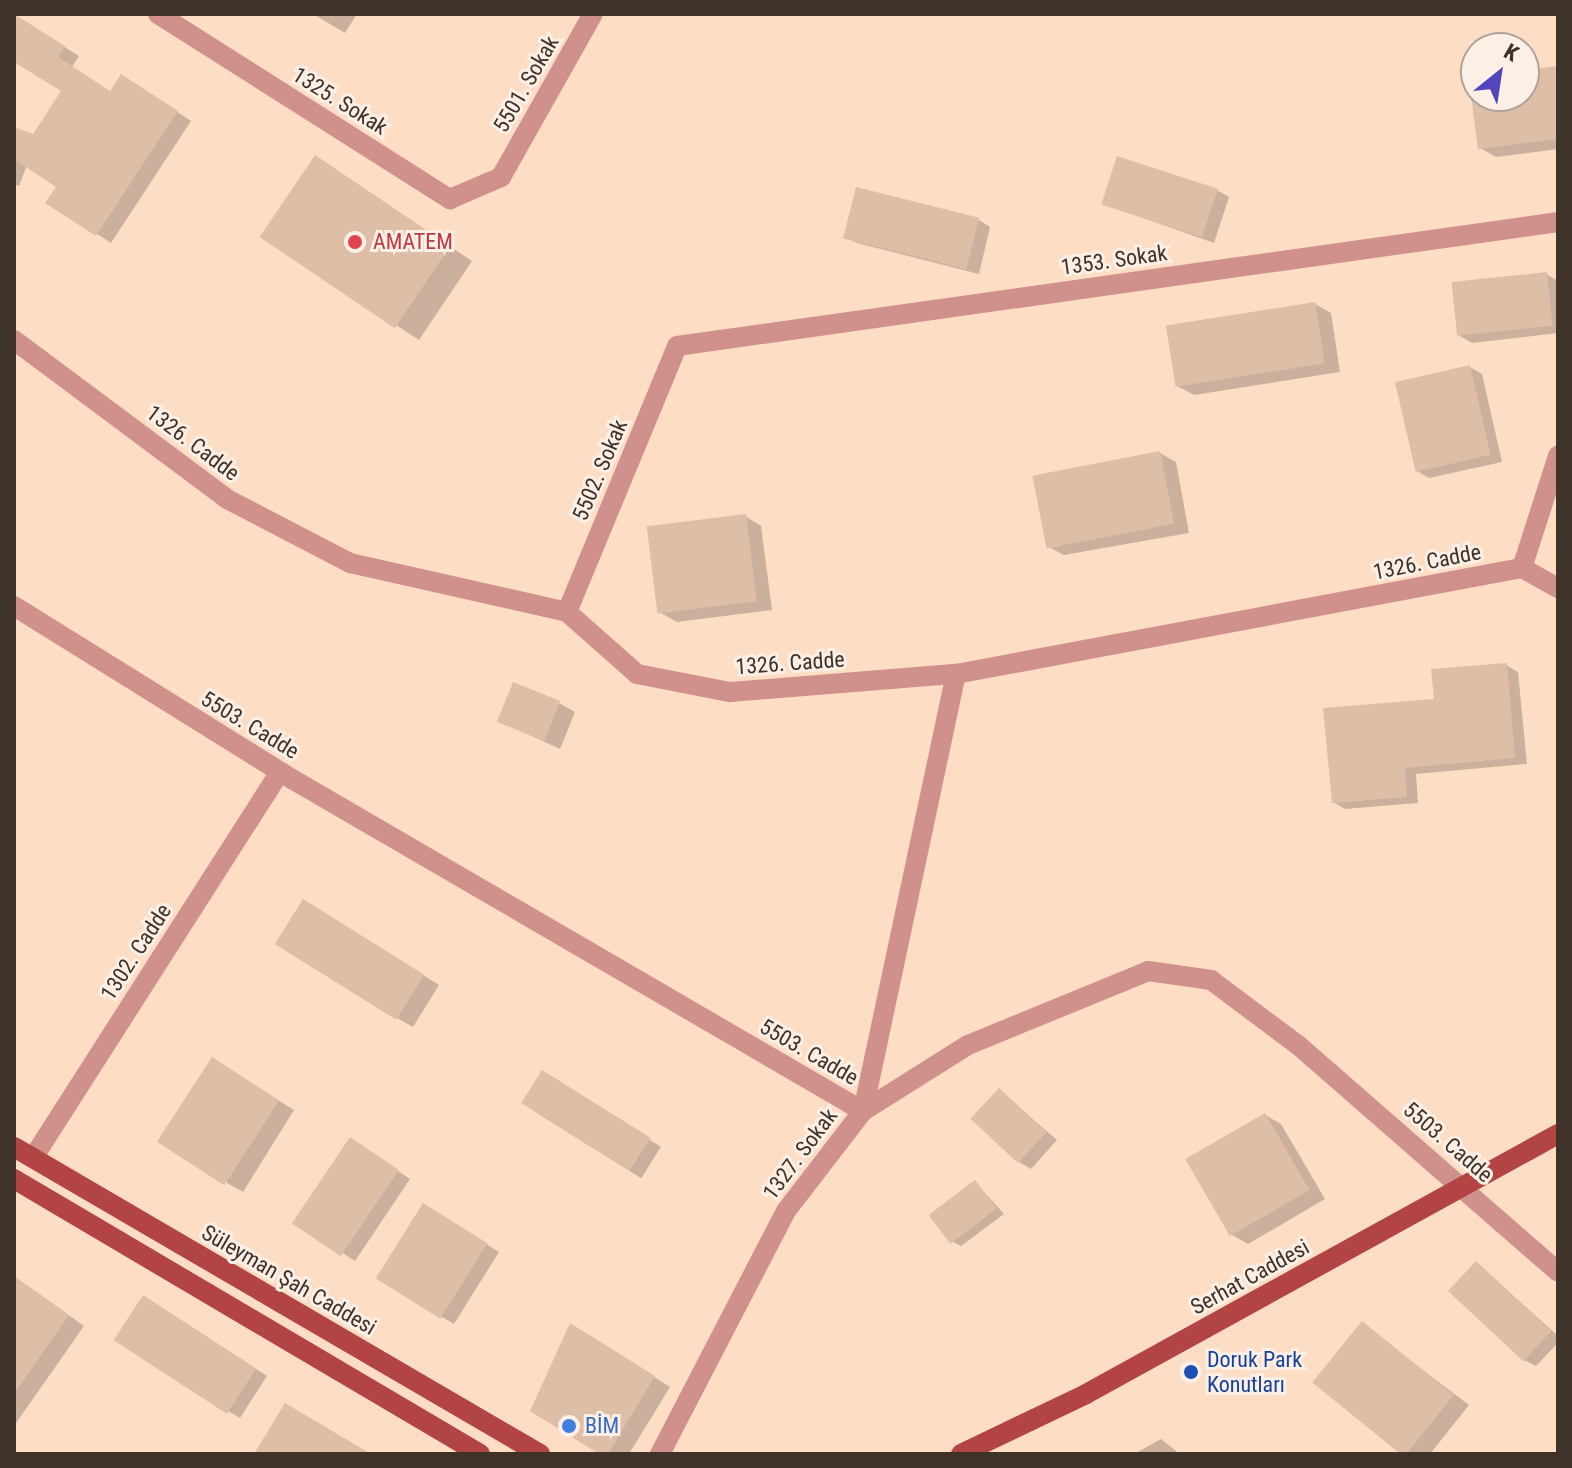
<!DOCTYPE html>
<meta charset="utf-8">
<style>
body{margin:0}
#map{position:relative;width:1572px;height:1468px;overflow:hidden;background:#feddc5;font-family:"Roboto Condensed",sans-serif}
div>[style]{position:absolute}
.shadow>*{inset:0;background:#0003;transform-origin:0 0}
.building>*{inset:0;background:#debea6;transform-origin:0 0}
.minor>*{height:20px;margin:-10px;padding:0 10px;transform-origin:10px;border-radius:10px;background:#d0918d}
.major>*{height:20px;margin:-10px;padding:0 10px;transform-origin:10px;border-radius:10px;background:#b34444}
.dots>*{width:22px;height:22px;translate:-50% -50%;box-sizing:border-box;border:4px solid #fcefe5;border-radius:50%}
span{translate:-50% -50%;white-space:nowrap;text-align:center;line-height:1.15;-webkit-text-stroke:6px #fcefe5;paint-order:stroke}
.street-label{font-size:22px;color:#3f3229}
.health-label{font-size:22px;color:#be3a42}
.left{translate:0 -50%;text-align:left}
.transit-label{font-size:22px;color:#164399}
.shop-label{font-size:22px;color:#366cbe}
.frame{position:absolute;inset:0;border:16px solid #3f3229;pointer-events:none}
.north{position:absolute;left:1460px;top:32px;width:80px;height:80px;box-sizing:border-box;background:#fcefe5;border:2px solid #b0a39a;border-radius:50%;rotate:30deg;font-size:22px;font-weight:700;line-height:32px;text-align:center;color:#3f3229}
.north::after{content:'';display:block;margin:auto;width:28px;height:36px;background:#5345bd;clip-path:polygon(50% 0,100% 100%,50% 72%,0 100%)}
</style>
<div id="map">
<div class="shadow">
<i style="clip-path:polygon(313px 14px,357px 14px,345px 33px)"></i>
<i style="clip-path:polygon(14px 16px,79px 56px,72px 67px,111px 93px,136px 85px,191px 121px,111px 243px,97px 234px,59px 186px,27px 165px,19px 186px,14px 184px,14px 129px,34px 136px,64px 91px,14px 60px)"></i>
<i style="clip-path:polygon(1558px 68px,1558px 149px,1496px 157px,1480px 148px,1471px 79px,1476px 78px,1476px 96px,1524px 96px,1524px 72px)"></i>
<i style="clip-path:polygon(339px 172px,472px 261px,419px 340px,262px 237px)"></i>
<i style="clip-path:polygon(857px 189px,979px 220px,990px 227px,979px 274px,857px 243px,845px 237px)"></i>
<i style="clip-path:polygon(1217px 190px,1229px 197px,1214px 243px,1104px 204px)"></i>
<i style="clip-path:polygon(1546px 274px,1558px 281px,1558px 333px,1472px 343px,1460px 336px)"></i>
<i style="clip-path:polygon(1315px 304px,1331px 313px,1340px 372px,1194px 395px,1177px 386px)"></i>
<i style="clip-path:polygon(1470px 367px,1482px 374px,1502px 462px,1429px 478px,1417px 471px)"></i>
<i style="clip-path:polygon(1160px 453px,1176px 462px,1189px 533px,1064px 555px,1047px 546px)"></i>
<i style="clip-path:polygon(745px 516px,761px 526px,772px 610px,677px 622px,661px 613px)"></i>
<i style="clip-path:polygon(1506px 665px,1518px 672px,1527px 764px,1416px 774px,1418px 803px,1345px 809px,1333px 802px,1436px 700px)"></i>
<i style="clip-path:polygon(559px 703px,575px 712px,560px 749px,499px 721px)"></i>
<i style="clip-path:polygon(320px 911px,439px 985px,413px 1027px,397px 1018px)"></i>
<i style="clip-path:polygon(228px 1069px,294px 1110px,243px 1192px,227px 1183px)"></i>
<i style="left:554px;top:1080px;width:126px;height:37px;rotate:32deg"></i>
<i style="clip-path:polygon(999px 1090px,1057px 1140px,1031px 1169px,1019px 1162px)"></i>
<i style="clip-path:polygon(1265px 1115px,1281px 1124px,1325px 1199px,1248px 1244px,1232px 1235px)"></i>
<i style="clip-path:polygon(362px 1147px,410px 1179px,355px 1261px,295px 1223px)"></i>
<i style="clip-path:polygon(975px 1182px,1004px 1214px,961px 1246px,953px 1242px)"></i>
<i style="clip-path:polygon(435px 1212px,499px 1252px,454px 1324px,442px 1317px)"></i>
<i style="clip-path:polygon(1477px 1263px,1558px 1336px,1558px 1343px,1536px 1366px,1524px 1360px)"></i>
<i style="clip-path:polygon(14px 1288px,35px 1291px,84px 1326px,14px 1426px)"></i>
<i style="clip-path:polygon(156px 1305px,267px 1376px,240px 1418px,228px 1411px)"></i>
<i style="clip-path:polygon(1362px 1324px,1469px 1405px,1430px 1454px,1406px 1454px,1316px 1382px)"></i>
<i style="clip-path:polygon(587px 1335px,670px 1387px,629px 1454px,602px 1454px)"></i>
<i style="clip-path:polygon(1161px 1439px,1180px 1454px,1134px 1454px)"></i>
</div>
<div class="building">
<i style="clip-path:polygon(14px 14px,65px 46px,58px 57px,110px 91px,121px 74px,178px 111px,96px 236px,45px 203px,56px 187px,14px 159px,14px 127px,33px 134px,61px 91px,14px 62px)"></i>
<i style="clip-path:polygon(1558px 66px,1558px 139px,1478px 149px,1471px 96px,1524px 96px,1524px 70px)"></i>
<i style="left:315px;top:155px;width:163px;height:99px;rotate:34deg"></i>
<i style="left:1117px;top:156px;width:106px;height:51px;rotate:18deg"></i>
<i style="left:856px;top:187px;width:127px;height:53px;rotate:14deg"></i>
<i style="left:1547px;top:272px;width:54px;height:96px;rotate:84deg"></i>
<i style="left:1315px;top:302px;width:62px;height:151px;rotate:81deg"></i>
<i style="left:1470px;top:365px;width:92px;height:77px;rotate:77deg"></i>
<i style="left:1160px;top:451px;width:74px;height:130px;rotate:79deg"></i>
<i style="left:746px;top:514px;width:88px;height:100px;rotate:83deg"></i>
<i style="clip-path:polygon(1507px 663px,1515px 758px,1405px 768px,1407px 797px,1332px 803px,1323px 708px,1434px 699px,1431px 669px)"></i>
<i style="left:513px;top:682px;width:51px;height:43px;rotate:22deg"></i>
<i style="left:303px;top:899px;width:143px;height:53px;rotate:32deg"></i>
<i style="left:212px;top:1057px;width:80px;height:101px;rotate:33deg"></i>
<i style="left:542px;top:1070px;width:128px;height:39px;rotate:32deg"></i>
<i style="left:999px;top:1088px;width:65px;height:42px;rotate:43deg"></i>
<i style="left:1265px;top:1113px;width:89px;height:92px;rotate:60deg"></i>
<i style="left:350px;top:1137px;width:59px;height:104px;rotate:34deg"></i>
<i style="left:975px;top:1180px;width:36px;height:58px;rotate:53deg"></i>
<i style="left:423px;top:1203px;width:76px;height:89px;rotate:32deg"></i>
<i style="left:1476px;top:1261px;width:103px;height:41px;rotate:43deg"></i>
<i style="clip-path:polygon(14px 1276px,69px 1315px,14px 1394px)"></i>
<i style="left:143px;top:1295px;width:135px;height:54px;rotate:33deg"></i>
<i style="left:1362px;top:1321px;width:118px;height:79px;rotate:39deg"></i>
<i style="clip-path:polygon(570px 1323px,655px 1376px,608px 1454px,599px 1454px,530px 1411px)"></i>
<i style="clip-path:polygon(285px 1403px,371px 1454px,254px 1454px)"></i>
</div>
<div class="minor">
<i style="left:158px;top:14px;width:346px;rotate:32.4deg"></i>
<i style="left:450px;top:199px;width:56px;rotate:-23.3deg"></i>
<i style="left:501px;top:177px;width:187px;rotate:-60.6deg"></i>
<i style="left:14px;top:340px;width:266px;rotate:36.7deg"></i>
<i style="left:227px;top:499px;width:139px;rotate:27.5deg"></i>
<i style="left:350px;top:563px;width:222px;rotate:12.7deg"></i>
<i style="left:567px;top:612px;width:94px;rotate:41.5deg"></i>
<i style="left:637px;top:674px;width:95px;rotate:11deg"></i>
<i style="left:730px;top:692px;width:227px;rotate:-4.6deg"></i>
<i style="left:956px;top:674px;width:576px;rotate:-10.61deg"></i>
<i style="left:1522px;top:568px;width:41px;rotate:29.1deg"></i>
<i style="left:1522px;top:568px;width:118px;rotate:-72.2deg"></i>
<i style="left:14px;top:606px;width:327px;rotate:31.9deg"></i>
<i style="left:292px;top:779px;width:661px;rotate:30.18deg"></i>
<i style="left:567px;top:612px;width:288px;rotate:-67.5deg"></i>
<i style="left:677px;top:346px;width:890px;rotate:-8.01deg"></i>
<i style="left:863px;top:1111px;width:124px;rotate:-32.2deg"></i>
<i style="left:968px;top:1045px;width:195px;rotate:-22.3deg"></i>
<i style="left:1148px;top:971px;width:64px;rotate:8.1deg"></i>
<i style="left:1211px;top:980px;width:109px;rotate:36.8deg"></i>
<i style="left:1298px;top:1045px;width:345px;rotate:41.1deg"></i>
<i style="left:33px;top:1158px;width:458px;rotate:-57.4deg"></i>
<i style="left:660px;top:1454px;width:274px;rotate:-62.6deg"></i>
<i style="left:786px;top:1211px;width:126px;rotate:-52.4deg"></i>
<i style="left:863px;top:1111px;width:447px;rotate:-78deg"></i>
</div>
<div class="major">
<i style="left:14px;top:1147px;width:609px;rotate:30.27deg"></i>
<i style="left:14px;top:1179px;width:541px;rotate:30.55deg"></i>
<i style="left:961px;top:1454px;width:139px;rotate:-25.6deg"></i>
<i style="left:1086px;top:1394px;width:539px;rotate:-28.85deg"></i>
</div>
<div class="dots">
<i style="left:355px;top:242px;background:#e0444e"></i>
<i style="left:1191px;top:1372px;background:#1a4fb4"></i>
<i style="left:569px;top:1426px;background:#3f7fe0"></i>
</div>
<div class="street-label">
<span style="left:526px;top:84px;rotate:-60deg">5501. Sokak</span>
<span style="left:340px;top:101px;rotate:32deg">1325. Sokak</span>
<span style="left:1114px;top:260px;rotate:-8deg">1353. Sokak</span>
<span style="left:193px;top:443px;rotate:37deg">1326. Cadde</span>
<span style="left:600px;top:470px;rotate:-67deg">5502. Sokak</span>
<span style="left:1427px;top:562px;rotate:-11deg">1326. Cadde</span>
<span style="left:790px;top:663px;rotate:-4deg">1326. Cadde</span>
<span style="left:250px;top:725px;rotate:31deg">5503. Cadde</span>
<span style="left:136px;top:952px;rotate:-57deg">1302. Cadde</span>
<span style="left:809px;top:1052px;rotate:30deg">5503. Cadde</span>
<span style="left:1448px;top:1142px;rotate:41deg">5503. Cadde</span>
<span style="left:800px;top:1154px;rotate:-53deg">1327. Sokak</span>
<span style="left:1250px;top:1277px;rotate:-29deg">Serhat Caddesi</span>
<span style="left:289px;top:1280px;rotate:30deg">Süleyman Şah Caddesi</span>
</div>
<div class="health-label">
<span class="left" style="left:373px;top:242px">AMATEM</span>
</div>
<div class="transit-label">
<span class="left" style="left:1207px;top:1372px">Doruk Park<br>Konutları</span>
</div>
<div class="shop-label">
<span class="left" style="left:585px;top:1426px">BİM</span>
</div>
<div class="frame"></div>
<div class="north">K</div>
</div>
